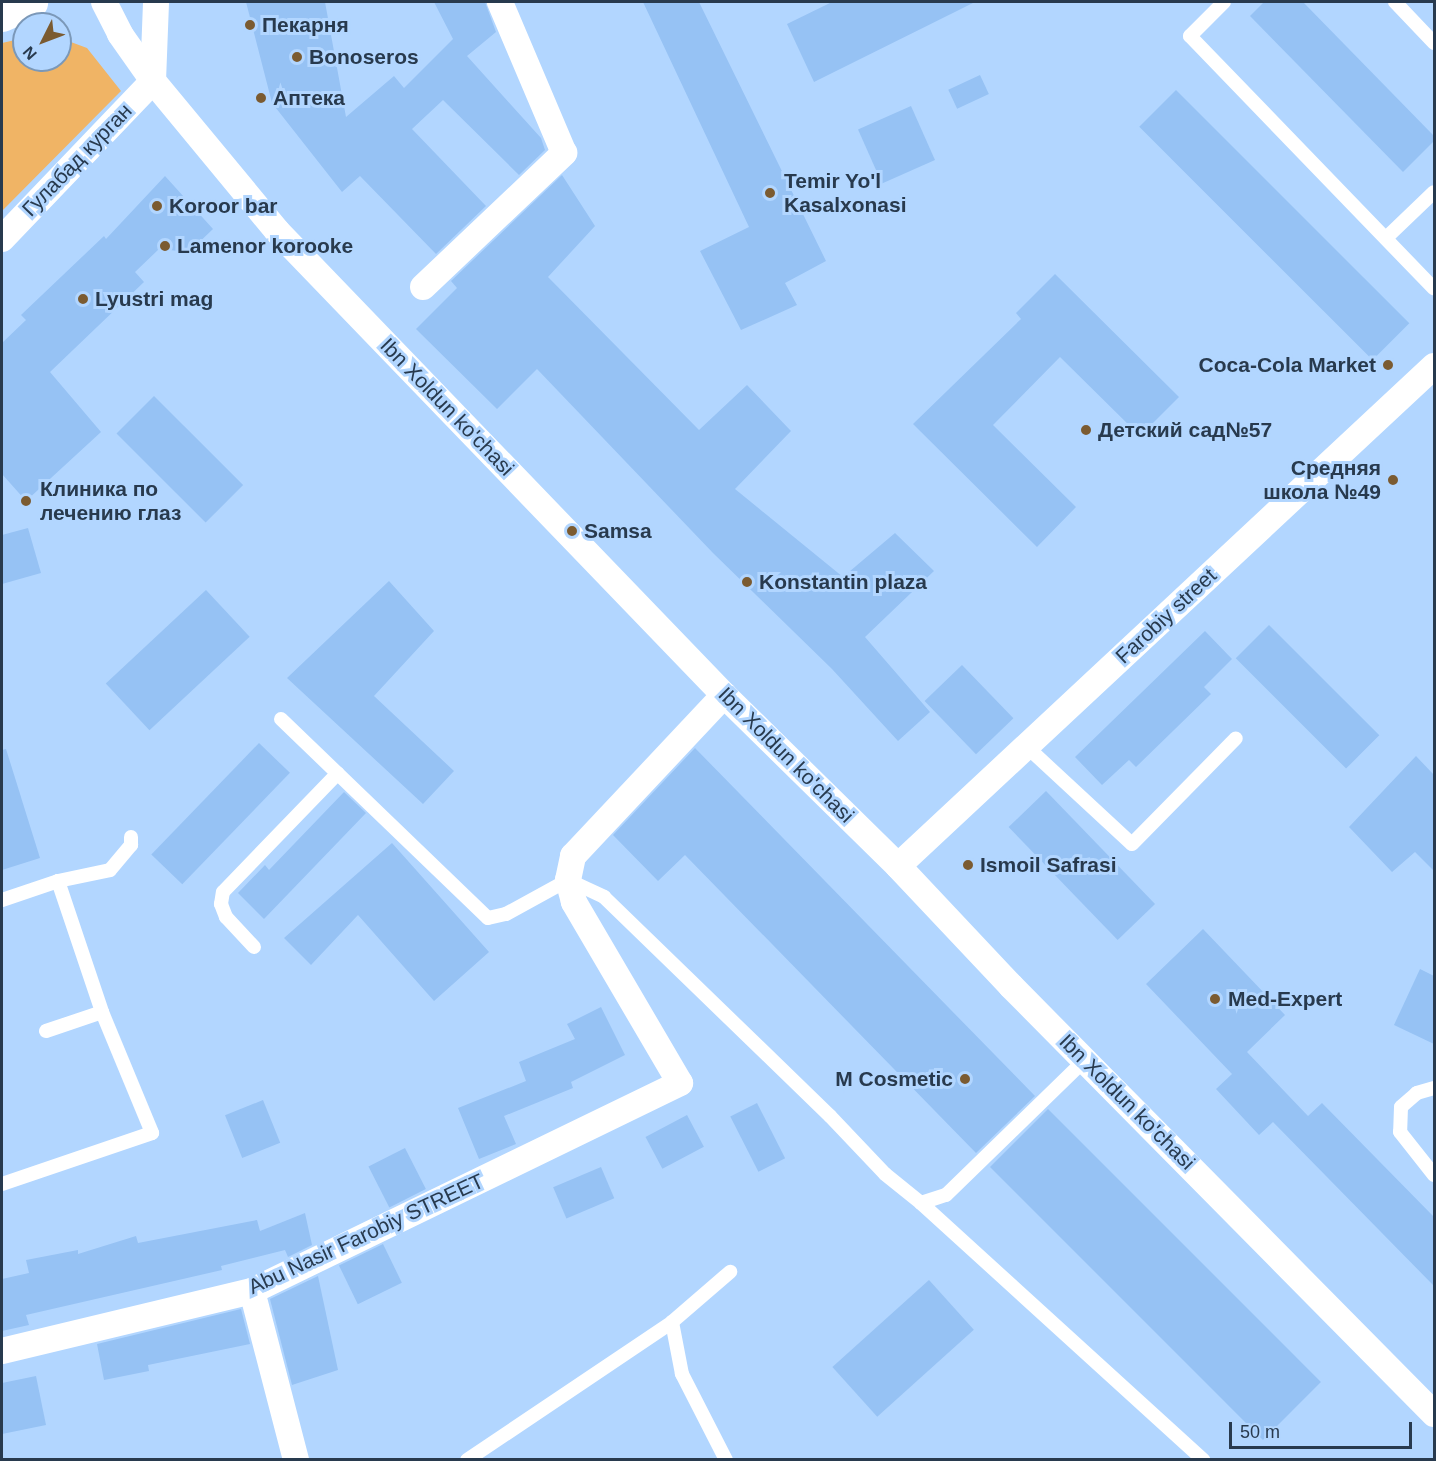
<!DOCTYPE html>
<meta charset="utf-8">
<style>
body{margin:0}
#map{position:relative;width:1436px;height:1461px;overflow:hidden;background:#b2d6ff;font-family:Helvetica,sans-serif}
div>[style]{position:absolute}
.green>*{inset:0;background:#f0b465}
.building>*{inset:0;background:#96c2f4;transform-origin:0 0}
.service>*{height:14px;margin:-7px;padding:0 7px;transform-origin:7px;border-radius:7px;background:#fff}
.minor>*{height:26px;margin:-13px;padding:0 13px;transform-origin:13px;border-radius:13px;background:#fff}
.secondary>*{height:33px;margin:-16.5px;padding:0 16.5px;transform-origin:16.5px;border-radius:16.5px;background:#fff}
.dots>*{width:16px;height:16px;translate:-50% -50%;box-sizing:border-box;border:3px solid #b2d6ff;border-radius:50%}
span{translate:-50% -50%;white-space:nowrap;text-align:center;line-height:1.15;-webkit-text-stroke:6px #b2d6ff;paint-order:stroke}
.poi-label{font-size:21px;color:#283a4e;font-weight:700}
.left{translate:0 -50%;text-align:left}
.right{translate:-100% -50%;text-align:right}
.street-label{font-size:21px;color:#283a4e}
.frame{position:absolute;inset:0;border:3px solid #283a4e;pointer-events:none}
.north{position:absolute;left:12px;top:12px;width:60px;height:60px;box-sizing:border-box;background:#b2d6ff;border:2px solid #7b98b8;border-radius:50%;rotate:228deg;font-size:16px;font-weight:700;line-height:24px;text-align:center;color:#283a4e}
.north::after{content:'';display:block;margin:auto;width:21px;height:27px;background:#7b5b31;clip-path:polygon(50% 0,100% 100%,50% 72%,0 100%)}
.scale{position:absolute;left:1229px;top:1422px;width:183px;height:27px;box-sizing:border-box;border:3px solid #283a4e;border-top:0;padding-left:8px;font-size:18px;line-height:21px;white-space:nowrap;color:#283a4e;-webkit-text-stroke:4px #b2d6ff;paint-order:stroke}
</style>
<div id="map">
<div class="green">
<i style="clip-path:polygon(24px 38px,24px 60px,60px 60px,60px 38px,87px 48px,121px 91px,2px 211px,2px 43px)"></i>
</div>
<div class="building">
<i style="clip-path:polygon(246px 2px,325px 2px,346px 117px,394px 76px,404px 88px,453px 39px,434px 2px,485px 2px,496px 32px,467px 56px,541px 138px,545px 150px,519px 175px,443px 100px,412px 129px,486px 206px,436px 254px,360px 176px,342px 192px,272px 103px)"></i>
<i style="clip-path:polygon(643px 2px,699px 2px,826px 261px,785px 283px,797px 305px,741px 330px,700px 251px,749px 227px)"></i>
<i style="clip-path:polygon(832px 2px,975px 2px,814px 82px,787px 24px)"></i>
<i style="clip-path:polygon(1264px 2px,1303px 2px,1434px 136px,1434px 141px,1403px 172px,1250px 16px)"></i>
<i style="left:980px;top:75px;width:21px;height:35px;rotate:65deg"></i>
<i style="left:1176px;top:90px;width:330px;height:52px;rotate:45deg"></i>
<i style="left:911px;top:106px;width:59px;height:58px;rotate:66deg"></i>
<i style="clip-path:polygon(562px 175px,595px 226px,548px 277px,699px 430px,747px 385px,791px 431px,735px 489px,843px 577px,895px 533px,934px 571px,865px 637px,930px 712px,898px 741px,832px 669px,713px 553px,537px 369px,497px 409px,416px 329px,457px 288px,451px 281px)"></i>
<i style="clip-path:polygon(165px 176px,213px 229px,189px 252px,159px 249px,135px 272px,144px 282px,50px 372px,101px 432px,26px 501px,2px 474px,2px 343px,26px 320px,21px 315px,104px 236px,106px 239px)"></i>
<i style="clip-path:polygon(1055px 274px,1179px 397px,1140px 436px,1060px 357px,993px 425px,1076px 507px,1037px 547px,913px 424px,1021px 319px,1016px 313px)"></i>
<i style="left:154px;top:396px;width:126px;height:53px;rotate:45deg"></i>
<i style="clip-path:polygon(28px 528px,41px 573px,2px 584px,2px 535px)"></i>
<i style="clip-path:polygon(389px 581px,434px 631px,374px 696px,454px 771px,423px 804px,287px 678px)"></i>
<i style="left:206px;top:590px;width:64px;height:137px;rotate:47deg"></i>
<i style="left:1269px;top:625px;width:156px;height:47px;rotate:45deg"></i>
<i style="clip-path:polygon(1205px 631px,1232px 659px,1204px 687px,1211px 694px,1136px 767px,1129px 760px,1102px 785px,1075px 757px)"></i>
<i style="left:962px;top:665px;width:74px;height:52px;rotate:46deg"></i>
<i style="left:259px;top:743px;width:43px;height:155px;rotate:44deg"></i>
<i style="clip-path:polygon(695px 748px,1035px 1096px,976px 1153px,685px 855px,658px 881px,613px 835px)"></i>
<i style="clip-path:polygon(6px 749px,40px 858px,2px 870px,2px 750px)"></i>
<i style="clip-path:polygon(1416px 756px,1434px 775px,1434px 871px,1415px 852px,1392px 872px,1349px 827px)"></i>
<i style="left:1046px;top:791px;width:157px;height:52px;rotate:46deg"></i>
<i style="clip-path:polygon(344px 792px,366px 813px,264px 919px,238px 893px,265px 865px,269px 870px)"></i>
<i style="clip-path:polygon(392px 843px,489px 952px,434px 1001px,358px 915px,311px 965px,284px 938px)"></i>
<i style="clip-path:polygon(1203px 929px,1285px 1015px,1247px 1052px,1308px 1116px,1322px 1103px,1434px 1217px,1434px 1286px,1273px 1122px,1259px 1135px,1216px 1089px,1232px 1074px,1146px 984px)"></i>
<i style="clip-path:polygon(1420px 969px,1434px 976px,1434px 1044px,1394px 1025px)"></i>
<i style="clip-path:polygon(601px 1007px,625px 1055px,571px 1082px,573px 1088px,504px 1116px,516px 1144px,479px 1159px,458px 1108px,526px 1081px,519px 1062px,575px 1039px,567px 1024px)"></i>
<i style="left:263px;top:1100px;width:46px;height:41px;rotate:68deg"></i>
<i style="left:757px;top:1103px;width:62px;height:30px;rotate:63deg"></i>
<i style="left:1048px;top:1109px;width:386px;height:82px;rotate:45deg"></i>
<i style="left:687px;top:1115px;width:36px;height:47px;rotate:62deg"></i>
<i style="left:405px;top:1148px;width:46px;height:41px;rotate:63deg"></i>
<i style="left:601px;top:1167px;width:34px;height:52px;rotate:67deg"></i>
<i style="clip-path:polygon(305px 1213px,312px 1245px,288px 1257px,285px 1250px,221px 1266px,222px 1270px,26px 1315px,29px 1325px,2px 1331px,2px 1279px,29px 1273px,26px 1260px,78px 1250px,78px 1254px,136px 1236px,138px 1243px,257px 1220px,260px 1231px)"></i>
<i style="left:383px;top:1244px;width:43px;height:49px;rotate:64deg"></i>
<i style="clip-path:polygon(318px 1276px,338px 1370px,292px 1385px,270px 1299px)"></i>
<i style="left:929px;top:1280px;width:67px;height:130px;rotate:48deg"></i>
<i style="clip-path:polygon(241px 1309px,250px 1344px,148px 1365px,149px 1371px,104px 1380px,97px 1344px)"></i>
<i style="clip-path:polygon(36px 1376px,46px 1425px,2px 1434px,2px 1383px)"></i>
</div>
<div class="service">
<i style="left:1224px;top:2px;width:48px;rotate:135deg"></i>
<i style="left:1190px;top:36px;width:351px;rotate:46deg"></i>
<i style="left:1395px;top:2px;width:57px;rotate:46.4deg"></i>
<i style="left:1386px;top:238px;width:66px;rotate:-43.8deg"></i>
<i style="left:281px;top:719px;width:287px;rotate:43.9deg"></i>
<i style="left:488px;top:918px;width:18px;rotate:-13deg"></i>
<i style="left:506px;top:914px;width:71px;rotate:-28.7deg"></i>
<i style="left:568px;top:880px;width:40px;rotate:25deg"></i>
<i style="left:604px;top:897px;width:315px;rotate:44.1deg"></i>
<i style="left:830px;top:1116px;width:80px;rotate:46.5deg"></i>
<i style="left:885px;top:1174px;width:46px;rotate:38.9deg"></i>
<i style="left:921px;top:1203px;width:26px;rotate:-18deg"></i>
<i style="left:946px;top:1195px;width:194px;rotate:-44.2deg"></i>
<i style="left:1026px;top:746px;width:144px;rotate:42.8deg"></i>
<i style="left:1132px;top:844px;width:148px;rotate:-45.5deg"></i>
<i style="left:58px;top:881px;width:53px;rotate:-11.9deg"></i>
<i style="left:110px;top:870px;width:33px;rotate:-50deg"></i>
<i style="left:131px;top:845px;width:8px;rotate:-90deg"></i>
<i style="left:2px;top:900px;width:59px;rotate:-18.7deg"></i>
<i style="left:58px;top:881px;width:138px;rotate:71.4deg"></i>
<i style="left:102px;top:1012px;width:131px;rotate:67.5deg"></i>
<i style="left:152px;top:1133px;width:158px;rotate:161.2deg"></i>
<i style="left:254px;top:947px;width:41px;rotate:-133deg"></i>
<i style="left:226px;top:917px;width:14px;rotate:-111deg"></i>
<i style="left:221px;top:904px;width:12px;rotate:-81deg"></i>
<i style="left:223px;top:892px;width:165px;rotate:-46deg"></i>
<i style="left:46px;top:1031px;width:59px;rotate:-18.7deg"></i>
<i style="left:1434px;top:1088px;width:18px;rotate:164deg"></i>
<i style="left:1417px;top:1093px;width:21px;rotate:139deg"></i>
<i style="left:1401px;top:1107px;width:25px;rotate:92deg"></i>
<i style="left:1400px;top:1132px;width:55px;rotate:51.7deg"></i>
<i style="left:921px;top:1203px;width:382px;rotate:42.3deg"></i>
<i style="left:467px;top:1460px;width:247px;rotate:-33.9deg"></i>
<i style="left:726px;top:1460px;width:97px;rotate:-117.1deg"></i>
<i style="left:682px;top:1374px;width:53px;rotate:-100.9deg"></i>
<i style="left:672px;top:1322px;width:77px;rotate:-40.8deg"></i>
</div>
<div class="minor">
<i style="left:104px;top:2px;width:36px;rotate:63deg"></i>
<i style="left:120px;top:34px;width:57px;rotate:54.9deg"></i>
<i style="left:153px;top:81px;width:195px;rotate:50.4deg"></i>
<i style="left:277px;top:231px;width:644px;rotate:46.07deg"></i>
<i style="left:724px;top:695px;width:244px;rotate:44.5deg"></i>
<i style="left:898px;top:866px;width:165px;rotate:46.7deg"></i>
<i style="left:1011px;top:986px;width:602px;rotate:45.34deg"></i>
<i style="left:153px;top:81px;width:79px;rotate:-87.8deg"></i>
<i style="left:2px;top:239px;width:219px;rotate:-46.3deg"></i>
<i style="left:423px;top:287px;width:195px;rotate:-43.5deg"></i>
<i style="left:564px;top:153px;width:164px;rotate:-113deg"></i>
<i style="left:898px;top:866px;width:733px;rotate:-43.01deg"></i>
<i style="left:252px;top:1291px;width:175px;rotate:75.4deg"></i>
<i style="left:2px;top:1351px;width:257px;rotate:-13.5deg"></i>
<i style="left:252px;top:1291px;width:476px;rotate:-25.9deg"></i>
<i style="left:680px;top:1083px;width:210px;rotate:-120.4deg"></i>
<i style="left:574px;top:902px;width:23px;rotate:-105deg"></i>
<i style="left:568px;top:880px;width:25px;rotate:-78deg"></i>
<i style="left:573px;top:856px;width:221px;rotate:-46.8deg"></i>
</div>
<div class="secondary">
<i style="left:2px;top:15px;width:32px;rotate:-24deg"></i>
</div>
<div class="dots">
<i style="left:250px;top:25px;background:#7b5b31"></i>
<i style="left:297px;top:57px;background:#7b5b31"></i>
<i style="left:261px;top:98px;background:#7b5b31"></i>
<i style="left:770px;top:193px;background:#7b5b31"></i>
<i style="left:157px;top:206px;background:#7b5b31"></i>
<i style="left:165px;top:246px;background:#7b5b31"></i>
<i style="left:83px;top:299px;background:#7b5b31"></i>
<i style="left:1388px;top:365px;background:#7b5b31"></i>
<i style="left:1086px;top:430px;background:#7b5b31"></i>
<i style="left:1393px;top:480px;background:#7b5b31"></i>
<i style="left:26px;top:501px;background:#7b5b31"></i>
<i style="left:572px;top:531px;background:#7b5b31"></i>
<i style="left:747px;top:582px;background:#7b5b31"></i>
<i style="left:968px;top:865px;background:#7b5b31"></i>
<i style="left:1215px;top:999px;background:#7b5b31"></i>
<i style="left:965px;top:1079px;background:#7b5b31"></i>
</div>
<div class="poi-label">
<span class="left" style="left:262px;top:25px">Пекарня</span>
<span class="left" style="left:309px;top:57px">Bonoseros</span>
<span class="left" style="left:273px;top:98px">Аптека</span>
<span class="left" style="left:784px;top:193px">Temir Yo'l<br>Kasalxonasi</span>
<span class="left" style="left:169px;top:206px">Koroor bar</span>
<span class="left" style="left:177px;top:246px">Lamenor korooke</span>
<span class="left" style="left:95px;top:299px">Lyustri mag</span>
<span class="right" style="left:1376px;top:365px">Coca-Cola Market</span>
<span class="left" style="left:1098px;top:430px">Детский сад№57</span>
<span class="right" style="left:1381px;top:480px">Средняя<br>школа №49</span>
<span class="left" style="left:40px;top:501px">Клиника по<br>лечению глаз</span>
<span class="left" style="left:584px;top:531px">Samsa</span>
<span class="left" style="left:759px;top:582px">Konstantin plaza</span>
<span class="left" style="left:980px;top:865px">Ismoil Safrasi</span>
<span class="left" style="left:1228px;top:999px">Med-Expert</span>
<span class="right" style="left:953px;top:1079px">M Cosmetic</span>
</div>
<div class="street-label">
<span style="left:77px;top:160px;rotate:-46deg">Гулабад курган</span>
<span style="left:447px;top:407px;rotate:46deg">Ibn Xoldun ko'chasi</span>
<span style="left:1166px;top:616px;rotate:-43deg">Farobiy street</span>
<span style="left:786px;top:755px;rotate:45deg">Ibn Xoldun ko'chasi</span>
<span style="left:1127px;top:1102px;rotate:45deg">Ibn Xoldun ko'chasi</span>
<span style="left:366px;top:1234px;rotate:-25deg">Abu Nasir Farobiy STREET</span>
</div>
<div class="frame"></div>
<div class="north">N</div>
<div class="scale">50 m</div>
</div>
